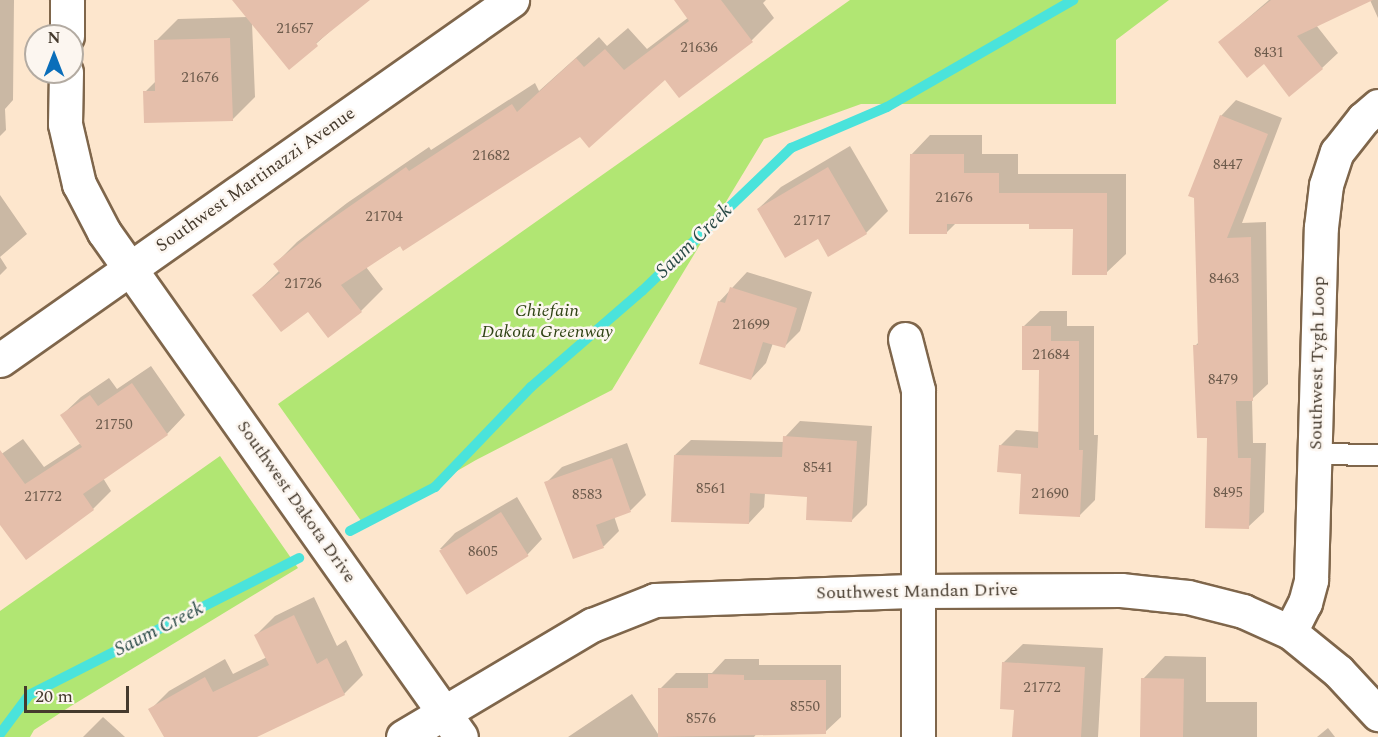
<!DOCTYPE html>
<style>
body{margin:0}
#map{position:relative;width:1378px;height:737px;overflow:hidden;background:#fde6cd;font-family:Spectral,serif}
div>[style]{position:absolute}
.green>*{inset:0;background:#b1e673}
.shadow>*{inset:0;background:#0003}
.stream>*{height:10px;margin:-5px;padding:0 5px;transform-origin:5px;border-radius:5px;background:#4ae3db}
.building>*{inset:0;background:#e5bfab;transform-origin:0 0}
.roads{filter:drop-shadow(2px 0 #7f664b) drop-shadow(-2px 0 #7f664b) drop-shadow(0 2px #7f664b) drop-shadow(0 -2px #7f664b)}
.lane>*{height:20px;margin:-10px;padding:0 10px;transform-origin:10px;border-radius:10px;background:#fff}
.street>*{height:33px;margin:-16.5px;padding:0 16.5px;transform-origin:16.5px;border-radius:16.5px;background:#fff}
span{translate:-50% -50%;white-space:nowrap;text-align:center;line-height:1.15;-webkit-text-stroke:5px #fcf6f0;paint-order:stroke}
.number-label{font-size:15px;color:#6d5b4c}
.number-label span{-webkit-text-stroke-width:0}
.street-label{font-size:18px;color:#453a2d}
.park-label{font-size:18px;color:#2f4314;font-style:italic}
.water-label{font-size:20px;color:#2a4a47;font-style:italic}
.north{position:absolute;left:24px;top:24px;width:60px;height:60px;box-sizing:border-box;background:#fcf6f0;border:2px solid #b3aba2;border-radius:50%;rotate:0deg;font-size:16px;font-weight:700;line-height:24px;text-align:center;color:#453a2d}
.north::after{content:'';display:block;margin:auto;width:21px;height:27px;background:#0a6eba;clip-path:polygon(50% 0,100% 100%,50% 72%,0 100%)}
.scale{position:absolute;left:24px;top:686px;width:105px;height:27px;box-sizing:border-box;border:3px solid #453a2d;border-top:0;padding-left:8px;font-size:18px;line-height:21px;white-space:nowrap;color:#453a2d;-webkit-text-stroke:4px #fcf6f0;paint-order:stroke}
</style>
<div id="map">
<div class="green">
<i style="clip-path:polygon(850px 0,1169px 0,1116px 40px,1116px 104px,861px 104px,764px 139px,612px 390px,476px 460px,364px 525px,278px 404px)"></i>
<i style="clip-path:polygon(220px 456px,298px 568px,71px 706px,34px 730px,30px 737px,0 737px,0 611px)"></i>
</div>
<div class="shadow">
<i style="clip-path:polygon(0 0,14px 0,13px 100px,5px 109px,6px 130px,0 136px)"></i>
<i style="clip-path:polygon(246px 0,365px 0,289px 68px,252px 23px,255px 97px,232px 120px,145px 92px,157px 80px,156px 41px,178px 19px,247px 17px)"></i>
<i style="clip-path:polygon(675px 0,766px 0,763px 3px,774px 18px,752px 40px,679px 96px,665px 78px,580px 135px,366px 267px,383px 289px,361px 311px,308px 310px,254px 295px,280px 270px,275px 264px,297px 242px,347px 203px,429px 147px,431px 150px,535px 83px,539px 91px,599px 37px,607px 46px,628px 28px,647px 49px,689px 17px)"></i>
<i style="clip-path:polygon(1269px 0,1378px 0,1378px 18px,1370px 0,1316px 25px,1338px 53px,1322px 68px,1264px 62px,1220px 42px)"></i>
<i style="clip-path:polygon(1236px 100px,1282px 118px,1242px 223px,1266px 222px,1268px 384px,1252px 399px,1253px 443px,1266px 443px,1264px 512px,1248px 527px,1209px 436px,1195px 346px,1200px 341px,1221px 116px)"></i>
<i style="clip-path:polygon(930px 135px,982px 135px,982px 154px,1018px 154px,1018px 174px,1126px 174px,1126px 254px,1106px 273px,1074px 227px,1030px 222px,957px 222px,946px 233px,911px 155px)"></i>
<i style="clip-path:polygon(850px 146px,888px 211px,866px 233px,818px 237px,758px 209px,781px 187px)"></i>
<i style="clip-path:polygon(0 195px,27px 234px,0 257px,7px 268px,0 275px)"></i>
<i style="clip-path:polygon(747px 272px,812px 292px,800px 331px,784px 347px,773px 343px,766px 363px,751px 379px,719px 302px)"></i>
<i style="clip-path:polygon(1040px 311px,1067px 311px,1067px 326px,1094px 326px,1094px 435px,1098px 435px,1095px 500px,1079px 516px,1023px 472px,1000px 446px,1016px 430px,1040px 432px,1041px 368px,1024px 326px)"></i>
<i style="clip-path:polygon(151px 366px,185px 415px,167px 434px,103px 478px,111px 491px,93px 509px,0 522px,0 455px,23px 439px,44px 467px,81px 443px,62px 415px,81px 397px,109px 378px,117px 389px)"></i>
<i style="clip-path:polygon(800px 421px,872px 426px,867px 505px,852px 520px,809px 496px,765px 493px,764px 507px,749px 523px,675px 455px,691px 440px,784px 442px,785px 437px)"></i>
<i style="clip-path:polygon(627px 443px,646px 495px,631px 510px,614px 516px,619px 531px,604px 546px,573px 557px,546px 483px,562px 467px)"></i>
<i style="clip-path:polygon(517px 497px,542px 539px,527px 555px,440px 549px,455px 533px)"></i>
<i style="clip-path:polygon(314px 597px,337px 646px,346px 640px,363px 675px,344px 694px,254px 737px,166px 737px,150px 710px,169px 691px,225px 659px,233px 674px,267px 657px,256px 635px,275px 616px)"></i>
<i style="clip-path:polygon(1023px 644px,1103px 648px,1098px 737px,1014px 737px,1015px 709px,1003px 663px)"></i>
<i style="clip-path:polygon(1165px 656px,1206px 657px,1206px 702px,1257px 702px,1257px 737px,1143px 737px,1143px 679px)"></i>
<i style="clip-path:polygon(725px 659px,759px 659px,759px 665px,841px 665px,841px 717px,825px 732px,758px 732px,754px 737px,568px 737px,632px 694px,660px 737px,660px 689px,676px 673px,712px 673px)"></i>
<i style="clip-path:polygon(103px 717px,125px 737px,83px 737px)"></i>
<i style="clip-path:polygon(1328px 728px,1335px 737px,1317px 737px)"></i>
</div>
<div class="stream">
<i style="left:350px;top:531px;width:96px;rotate:-27.4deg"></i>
<i style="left:435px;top:487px;width:139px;rotate:-46.2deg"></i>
<i style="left:531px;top:387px;width:147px;rotate:-40.9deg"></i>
<i style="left:642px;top:291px;width:207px;rotate:-43.8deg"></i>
<i style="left:791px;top:148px;width:104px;rotate:-23.1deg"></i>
<i style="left:887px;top:107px;width:215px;rotate:-29.9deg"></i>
<i style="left:0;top:734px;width:49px;rotate:-53.4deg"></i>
<i style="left:29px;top:695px;width:303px;rotate:-26.9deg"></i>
</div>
<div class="building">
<i style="clip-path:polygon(232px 0,370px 0,316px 43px,318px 46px,289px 70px)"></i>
<i style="clip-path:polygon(674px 0,721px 0,753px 42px,679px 98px,665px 80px,589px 148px,580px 137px,403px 251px,400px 246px,341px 285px,362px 312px,328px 338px,308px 312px,281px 332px,252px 295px,280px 273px,273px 264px,323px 225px,406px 167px,409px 171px,512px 104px,517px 112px,576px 58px,584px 67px,605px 49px,624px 70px,689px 21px)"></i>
<i style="clip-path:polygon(1271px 0,1373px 0,1297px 36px,1323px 69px,1289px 97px,1264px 64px,1247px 78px,1218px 42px)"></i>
<i style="clip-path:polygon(230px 38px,233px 121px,144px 123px,143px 91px,155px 91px,154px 40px)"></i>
<i style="clip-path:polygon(1220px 115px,1268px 134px,1227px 238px,1251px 237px,1253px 401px,1236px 401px,1238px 458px,1251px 458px,1249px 529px,1205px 528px,1207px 438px,1197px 438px,1193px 345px,1198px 345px,1194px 198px,1188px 196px)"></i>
<i style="clip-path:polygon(910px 154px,964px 154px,964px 173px,999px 173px,999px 193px,1107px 193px,1107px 275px,1072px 275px,1073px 229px,1029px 229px,1029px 224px,947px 224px,947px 234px,909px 234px)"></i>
<i style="clip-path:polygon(828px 167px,867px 234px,828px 257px,818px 239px,785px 258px,757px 209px)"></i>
<i style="clip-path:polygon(730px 287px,797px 308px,785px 348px,763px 342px,751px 380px,699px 364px,718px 301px,725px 303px)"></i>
<i style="clip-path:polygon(1022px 326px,1051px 326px,1051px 341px,1079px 341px,1079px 450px,1083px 450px,1080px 517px,1019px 514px,1021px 474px,997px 472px,999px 445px,1038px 448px,1039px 370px,1022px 370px)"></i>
<i style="clip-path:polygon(132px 383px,168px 435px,83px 494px,94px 510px,26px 560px,0 525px,0 450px,25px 484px,82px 447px,60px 415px,90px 395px,98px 406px)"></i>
<i style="clip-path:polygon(783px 436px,857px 441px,852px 522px,806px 520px,807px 497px,750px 493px,749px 524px,671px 522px,674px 455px,782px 457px)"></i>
<i style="clip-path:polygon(612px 458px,631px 512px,596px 525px,604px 548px,573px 559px,544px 482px)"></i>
<i style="left:501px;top:512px;width:52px;height:73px;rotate:58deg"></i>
<i style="clip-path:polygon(294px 615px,317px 664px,327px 658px,345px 695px,257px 737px,164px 737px,148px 709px,205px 677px,213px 692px,269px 665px,254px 635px)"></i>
<i style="clip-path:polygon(1002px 662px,1085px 667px,1081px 737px,1012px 737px,1014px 710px,1000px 709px)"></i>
<i style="clip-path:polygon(708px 674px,744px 675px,744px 680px,826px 680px,826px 734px,658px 737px,658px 688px,708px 688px)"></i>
<i style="left:1141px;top:678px;width:43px;height:59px;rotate:1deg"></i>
</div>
<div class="roads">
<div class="lane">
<i style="left:1316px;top:454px;width:62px;rotate:0.9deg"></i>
</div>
<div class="street">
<i style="left:67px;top:36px;width:36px;rotate:-90deg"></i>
<i style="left:66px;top:72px;width:52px;rotate:91.1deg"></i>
<i style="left:65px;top:124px;width:62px;rotate:76.9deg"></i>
<i style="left:79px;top:184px;width:54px;rotate:62.5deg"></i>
<i style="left:104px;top:232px;width:618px;rotate:54.74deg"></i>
<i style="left:905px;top:339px;width:53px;rotate:75.7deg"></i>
<i style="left:918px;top:390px;width:347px;rotate:90deg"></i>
<i style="left:0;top:360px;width:626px;rotate:-35.11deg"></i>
<i style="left:1290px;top:632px;width:33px;rotate:-63deg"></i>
<i style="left:1305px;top:603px;width:24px;rotate:-75deg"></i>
<i style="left:1311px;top:580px;width:353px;rotate:-88.4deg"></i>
<i style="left:1321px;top:227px;width:42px;rotate:-83.2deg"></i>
<i style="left:1326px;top:185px;width:35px;rotate:-72deg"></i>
<i style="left:1337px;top:152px;width:42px;rotate:-51.8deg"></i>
<i style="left:1363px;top:119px;width:20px;rotate:-41deg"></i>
<i style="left:403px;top:737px;width:220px;rotate:-30.7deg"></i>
<i style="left:592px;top:625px;width:68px;rotate:-21.6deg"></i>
<i style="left:655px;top:600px;width:263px;rotate:-2deg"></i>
<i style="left:918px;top:591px;width:203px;rotate:-0.3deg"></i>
<i style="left:1121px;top:590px;width:67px;rotate:6deg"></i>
<i style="left:1188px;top:597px;width:57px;rotate:14.3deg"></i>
<i style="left:1243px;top:611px;width:51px;rotate:24.1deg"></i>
<i style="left:1290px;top:632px;width:62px;rotate:39.1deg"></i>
<i style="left:1338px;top:671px;width:59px;rotate:47.1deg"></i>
</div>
</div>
<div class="number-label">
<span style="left:295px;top:29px">21657</span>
<span style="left:699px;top:48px">21636</span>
<span style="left:1269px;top:53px">8431</span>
<span style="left:200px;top:78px">21676</span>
<span style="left:491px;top:156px">21682</span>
<span style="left:1228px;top:165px">8447</span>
<span style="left:954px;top:198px">21676</span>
<span style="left:384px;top:217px">21704</span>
<span style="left:812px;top:221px">21717</span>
<span style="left:1224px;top:279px">8463</span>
<span style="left:303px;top:284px">21726</span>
<span style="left:751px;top:325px">21699</span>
<span style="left:1051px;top:355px">21684</span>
<span style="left:1223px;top:380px">8479</span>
<span style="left:114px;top:425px">21750</span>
<span style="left:818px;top:468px">8541</span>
<span style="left:711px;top:489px">8561</span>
<span style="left:1228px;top:493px">8495</span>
<span style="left:1050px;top:494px">21690</span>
<span style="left:587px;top:495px">8583</span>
<span style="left:43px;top:497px">21772</span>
<span style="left:483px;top:552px">8605</span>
<span style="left:1042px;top:688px">21772</span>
<span style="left:805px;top:707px">8550</span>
<span style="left:701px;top:719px">8576</span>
</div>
<div class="street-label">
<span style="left:256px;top:180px;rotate:-35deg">Southwest Martinazzi Avenue</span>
<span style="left:1318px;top:363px;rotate:-89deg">Southwest Tygh Loop</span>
<span style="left:296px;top:502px;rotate:55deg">Southwest Dakota Drive</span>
<span style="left:917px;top:592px;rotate:-1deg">Southwest Mandan Drive</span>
</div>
<div class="park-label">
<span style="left:547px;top:322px">Chiefain<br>Dakota Greenway</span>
</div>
<div class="water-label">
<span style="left:694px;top:241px;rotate:-44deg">Saum Creek</span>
<span style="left:159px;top:629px;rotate:-27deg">Saum Creek</span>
</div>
<div class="north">N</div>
<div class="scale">20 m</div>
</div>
